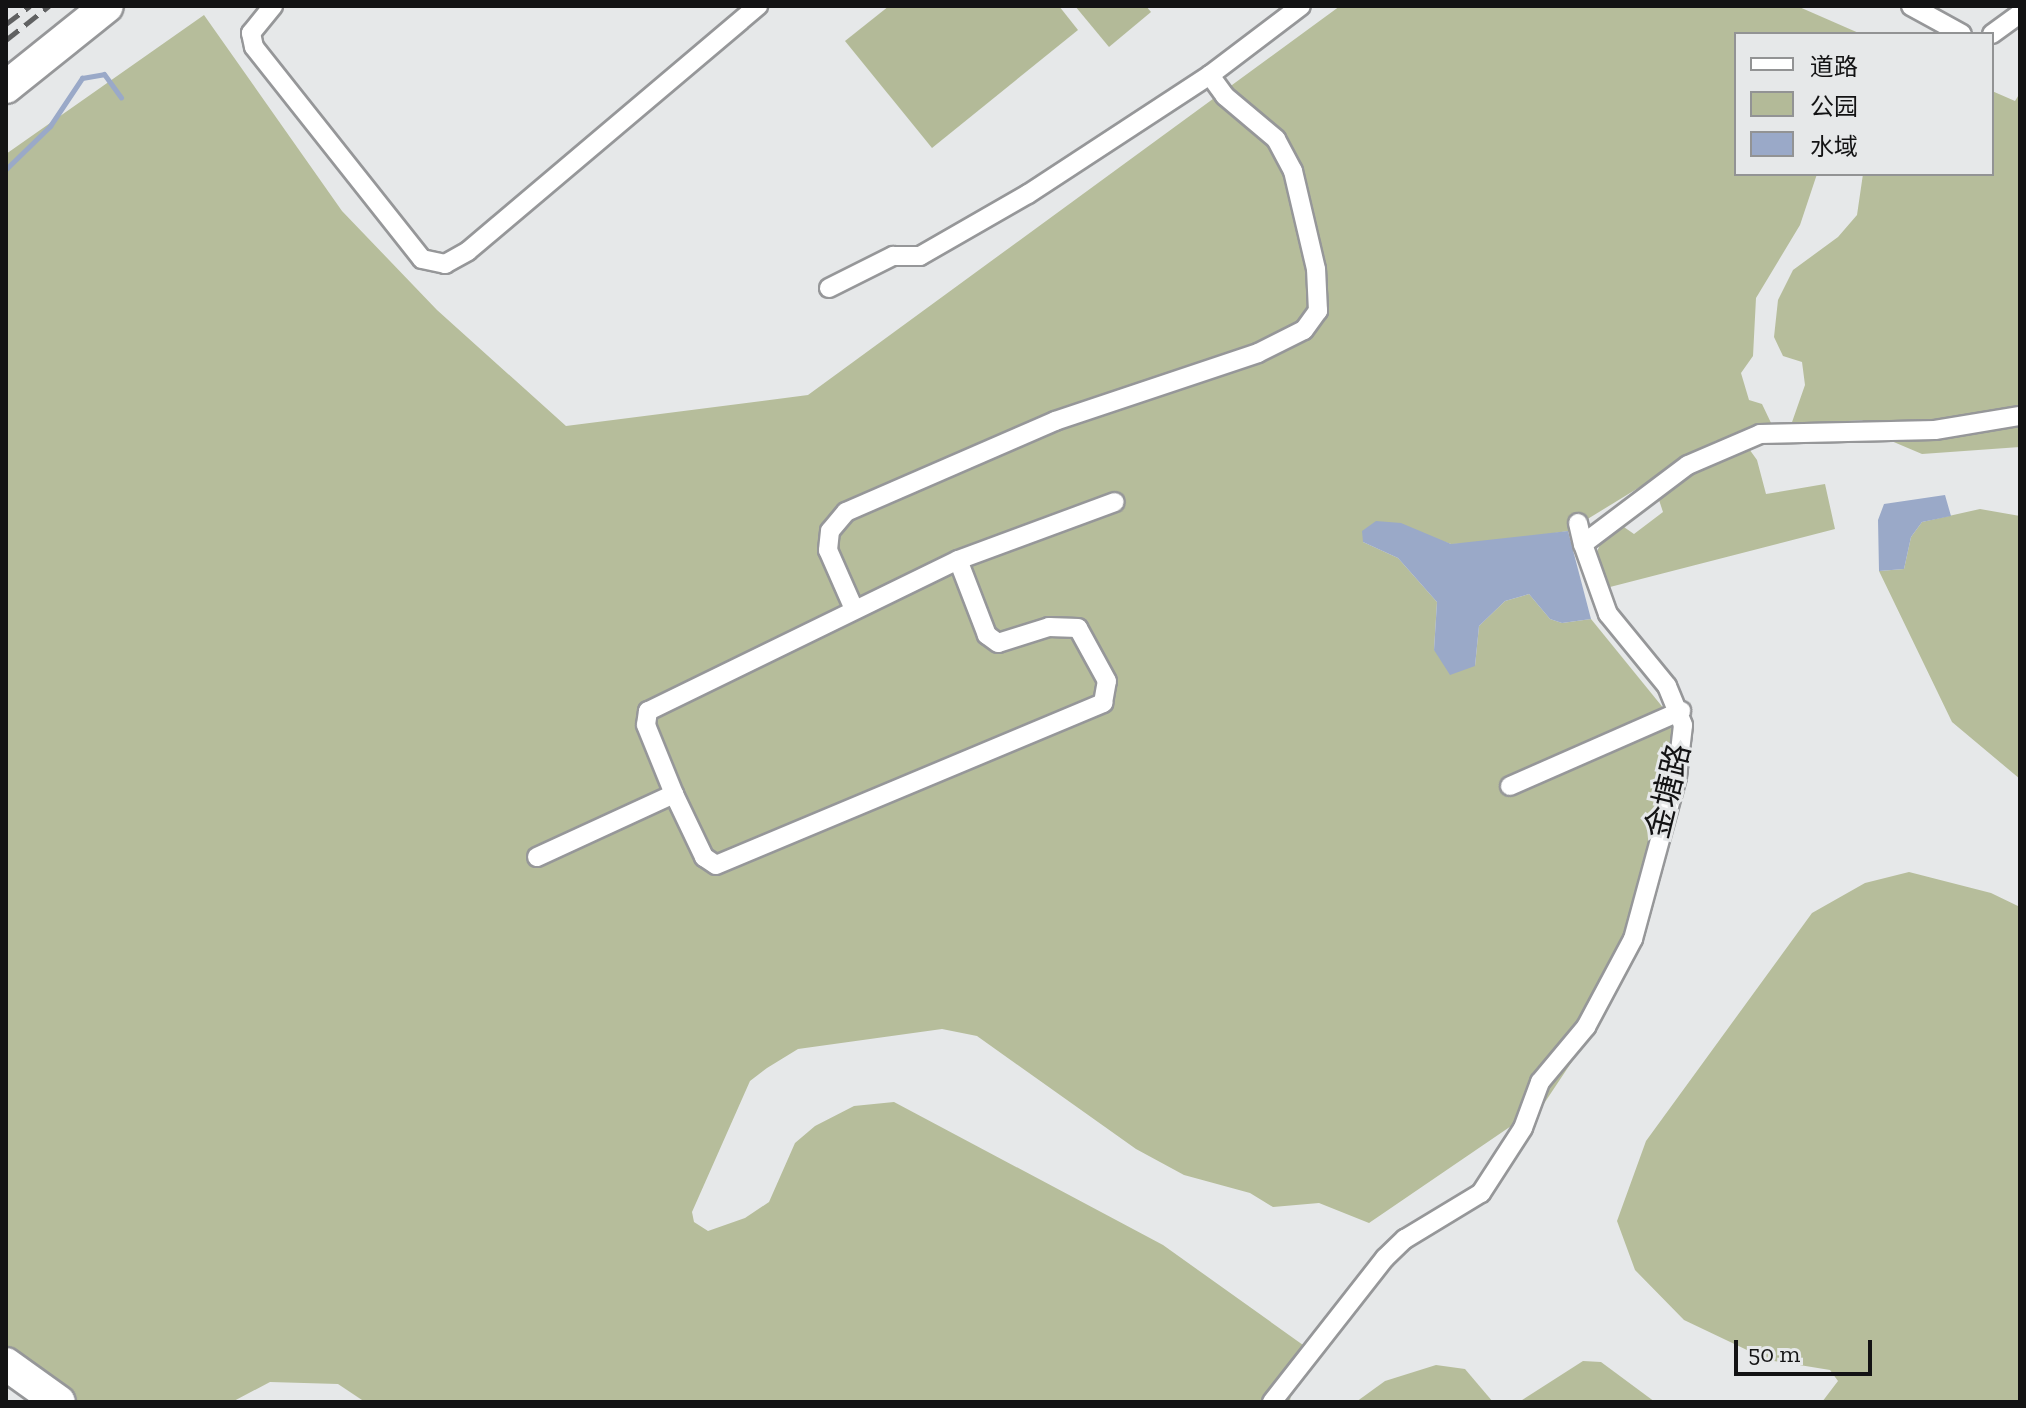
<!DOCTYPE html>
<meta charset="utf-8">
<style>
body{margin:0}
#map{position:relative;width:2026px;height:1408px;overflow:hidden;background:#e6e8e9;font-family:"Zilla Slab","Noto Sans SC",serif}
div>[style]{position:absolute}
.green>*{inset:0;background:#b3ba98}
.forest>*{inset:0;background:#b6bd9b}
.water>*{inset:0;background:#9aa9c8}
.stream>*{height:5px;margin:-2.5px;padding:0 2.5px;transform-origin:2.5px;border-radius:2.5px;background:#9aa9c8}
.roads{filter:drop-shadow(2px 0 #969799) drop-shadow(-2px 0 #969799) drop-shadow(0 2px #969799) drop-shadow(0 -2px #969799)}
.street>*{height:18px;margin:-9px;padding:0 9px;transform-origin:9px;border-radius:9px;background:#fff}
.highway>*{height:32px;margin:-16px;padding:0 16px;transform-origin:16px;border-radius:16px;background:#fff}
.rail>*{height:5px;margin-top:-2.5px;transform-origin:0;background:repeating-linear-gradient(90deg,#606162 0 16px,transparent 0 24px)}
span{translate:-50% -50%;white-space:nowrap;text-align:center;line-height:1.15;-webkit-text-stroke:6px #e6e8e9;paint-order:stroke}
.street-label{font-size:32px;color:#131314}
.frame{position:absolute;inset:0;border:8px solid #131314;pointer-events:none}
.legend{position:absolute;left:1734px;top:32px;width:260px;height:144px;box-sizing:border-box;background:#e6e8e9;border:2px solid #929394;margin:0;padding:10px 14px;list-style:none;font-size:24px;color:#131314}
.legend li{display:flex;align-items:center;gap:16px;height:40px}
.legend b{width:40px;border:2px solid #929394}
.scale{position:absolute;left:1734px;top:1340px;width:138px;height:36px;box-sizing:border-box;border:4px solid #131314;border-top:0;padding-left:10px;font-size:24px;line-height:28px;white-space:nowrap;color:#131314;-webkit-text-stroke:6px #e6e8e9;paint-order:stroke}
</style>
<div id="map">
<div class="green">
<i style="clip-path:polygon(889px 6px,1059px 6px,1078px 30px,932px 148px,845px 41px)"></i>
<i style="clip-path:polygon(1075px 6px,1146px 6px,1151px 12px,1109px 47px)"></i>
</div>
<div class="forest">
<i style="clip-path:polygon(1340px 6px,1797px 6px,1861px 34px,1736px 34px,1736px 174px,1817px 174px,1800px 225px,1756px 298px,1753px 356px,1741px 373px,1749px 400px,1762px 404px,1772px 425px,1715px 441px,1568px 531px,1490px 543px,1451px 544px,1429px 537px,1363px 542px,1398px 558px,1437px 602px,1434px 650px,1475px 666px,1479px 626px,1505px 601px,1529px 594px,1550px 619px,1562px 623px,1591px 619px,1669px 715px,1676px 766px,1688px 775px,1644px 940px,1595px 1027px,1529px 1126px,1517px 1122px,1369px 1223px,1319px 1203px,1273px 1207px,1250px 1193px,1184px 1175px,1136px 1149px,977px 1036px,942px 1029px,798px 1049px,767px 1068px,750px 1081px,692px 1212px,694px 1222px,708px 1231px,745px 1218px,769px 1202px,795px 1143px,815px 1126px,854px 1106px,894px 1102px,1163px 1245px,1303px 1345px,1307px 1364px,1292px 1381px,1290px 1402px,365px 1402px,338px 1384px,270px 1382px,232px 1402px,51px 1402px,6px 1381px,6px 154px,204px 15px,342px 211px,437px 310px,566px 426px,808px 395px)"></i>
<i style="clip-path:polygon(1992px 91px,2015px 101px,2020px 93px,2020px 447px,1922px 454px,1889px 440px,1862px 420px,1791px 425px,1805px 385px,1802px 362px,1783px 356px,1774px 337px,1778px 300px,1793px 270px,1838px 237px,1857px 215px,1863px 174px,1992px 174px)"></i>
<i style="clip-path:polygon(1747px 446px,1757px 460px,1766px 494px,1825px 484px,1835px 529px,1610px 587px,1596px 554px,1605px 533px,1621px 525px,1634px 534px,1663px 512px,1658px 497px,1682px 477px)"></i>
<i style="clip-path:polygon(1980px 509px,2020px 516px,2020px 779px,1952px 722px,1879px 571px,1904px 569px,1911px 537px,1922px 522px)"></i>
<i style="clip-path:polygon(1909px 872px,1991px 893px,2020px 907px,2020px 1402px,1822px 1402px,1838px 1381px,1830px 1370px,1768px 1360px,1684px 1320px,1635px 1270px,1617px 1221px,1646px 1141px,1812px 913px,1865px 883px)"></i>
<i style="clip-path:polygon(1583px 1361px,1601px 1362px,1655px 1402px,1519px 1402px)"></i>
<i style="clip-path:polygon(1436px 1365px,1465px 1369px,1493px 1402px,1356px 1402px,1385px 1381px)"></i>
</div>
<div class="water">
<i style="clip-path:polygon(1945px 495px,1951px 516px,1922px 522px,1911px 537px,1904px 569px,1879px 571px,1878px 520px,1884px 504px)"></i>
<i style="clip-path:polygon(1376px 521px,1401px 523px,1451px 544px,1568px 531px,1591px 619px,1562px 623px,1550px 619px,1529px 594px,1505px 601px,1479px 626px,1475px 666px,1450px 675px,1434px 650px,1437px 602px,1398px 558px,1363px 542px,1362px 531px)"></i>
</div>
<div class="stream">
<i style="left:6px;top:169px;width:62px;rotate:-44.3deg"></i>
<i style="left:50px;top:126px;width:58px;rotate:-56.3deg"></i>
<i style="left:82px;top:78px;width:22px;rotate:-10deg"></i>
<i style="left:104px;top:74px;width:29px;rotate:54deg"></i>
</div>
<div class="roads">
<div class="street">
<i style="left:273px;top:6px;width:35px;rotate:129deg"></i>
<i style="left:251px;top:33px;width:14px;rotate:78deg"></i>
<i style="left:254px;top:47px;width:270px;rotate:51.6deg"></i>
<i style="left:422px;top:259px;width:24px;rotate:12deg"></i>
<i style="left:445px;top:264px;width:26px;rotate:-29deg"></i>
<i style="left:468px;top:251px;width:380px;rotate:-40.2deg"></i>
<i style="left:1911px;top:6px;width:58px;rotate:28.8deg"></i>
<i style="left:1992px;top:34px;width:34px;rotate:-36deg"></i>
<i style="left:829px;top:288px;width:72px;rotate:-26.6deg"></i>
<i style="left:893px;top:256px;width:27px"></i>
<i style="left:920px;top:256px;width:125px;rotate:-29.9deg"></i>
<i style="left:1028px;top:194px;width:217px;rotate:-33.2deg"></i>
<i style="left:1578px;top:523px;width:22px;rotate:77deg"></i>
<i style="left:958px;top:560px;width:167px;rotate:-20.3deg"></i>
<i style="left:854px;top:609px;width:64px;rotate:-113.8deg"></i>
<i style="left:828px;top:550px;width:19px;rotate:-84deg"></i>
<i style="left:830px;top:531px;width:25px;rotate:-50deg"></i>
<i style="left:846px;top:512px;width:228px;rotate:-23.5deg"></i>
<i style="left:1055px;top:421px;width:214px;rotate:-18.5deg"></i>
<i style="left:1258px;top:353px;width:51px;rotate:-26.6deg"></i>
<i style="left:1304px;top:330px;width:24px;rotate:-54deg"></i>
<i style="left:1318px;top:311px;width:42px;rotate:-92.7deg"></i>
<i style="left:1316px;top:269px;width:101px;rotate:-103.2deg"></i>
<i style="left:1293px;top:171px;width:36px;rotate:-118deg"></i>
<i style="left:1276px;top:139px;width:67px;rotate:-139.9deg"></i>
<i style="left:1225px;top:96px;width:26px;rotate:-126deg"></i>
<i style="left:1210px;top:75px;width:114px;rotate:-37.2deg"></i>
<i style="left:1510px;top:786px;width:187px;rotate:-23.7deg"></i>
<i style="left:537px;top:857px;width:151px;rotate:-24.7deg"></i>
<i style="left:674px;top:794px;width:70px;rotate:64.5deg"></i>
<i style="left:704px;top:857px;width:14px;rotate:34deg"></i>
<i style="left:716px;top:865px;width:420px;rotate:-22.7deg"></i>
<i style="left:1103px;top:703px;width:22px;rotate:-80deg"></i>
<i style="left:1107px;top:681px;width:60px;rotate:-118.7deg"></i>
<i style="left:1078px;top:628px;width:29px;rotate:-178deg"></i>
<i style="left:1049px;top:627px;width:53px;rotate:162.6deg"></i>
<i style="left:998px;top:643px;width:14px;rotate:-144deg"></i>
<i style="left:987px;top:635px;width:80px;rotate:-111.1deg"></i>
<i style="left:958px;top:560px;width:345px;rotate:154deg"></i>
<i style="left:648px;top:711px;width:14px;rotate:98deg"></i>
<i style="left:646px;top:725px;width:74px;rotate:67.9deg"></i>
<i style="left:1272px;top:1402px;width:183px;rotate:-51.9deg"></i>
<i style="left:1385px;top:1258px;width:28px;rotate:-44deg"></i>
<i style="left:1405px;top:1239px;width:89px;rotate:-31.2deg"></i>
<i style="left:1481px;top:1193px;width:77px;rotate:-57.1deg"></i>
<i style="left:1523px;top:1128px;width:49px;rotate:-69.7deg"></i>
<i style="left:1540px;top:1082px;width:72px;rotate:-50.1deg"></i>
<i style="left:1586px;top:1027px;width:100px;rotate:-61.9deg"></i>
<i style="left:1633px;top:939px;width:168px;rotate:-74.8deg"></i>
<i style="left:1677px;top:777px;width:52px;rotate:-83.4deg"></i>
<i style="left:1683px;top:725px;width:42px;rotate:-112.3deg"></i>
<i style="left:1667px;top:686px;width:93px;rotate:-129.3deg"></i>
<i style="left:1608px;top:614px;width:74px;rotate:-109.7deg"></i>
<i style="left:1583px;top:544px;width:131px;rotate:-37deg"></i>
<i style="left:1688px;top:465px;width:78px;rotate:-23.3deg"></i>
<i style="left:1760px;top:434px;width:175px;rotate:-1.3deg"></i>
<i style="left:1935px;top:430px;width:86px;rotate:-9.4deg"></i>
</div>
<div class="highway">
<i style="left:6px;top:87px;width:129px;rotate:-38.7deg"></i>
<i style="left:6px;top:1364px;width:65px;rotate:35.6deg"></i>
</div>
</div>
<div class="rail">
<i style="left:6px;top:24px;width:30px;rotate:-37deg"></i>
<i style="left:6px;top:40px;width:55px;rotate:-38.3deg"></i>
</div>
<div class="street-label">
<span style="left:1668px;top:791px;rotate:-76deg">金塘路</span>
</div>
<div class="frame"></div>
<ul class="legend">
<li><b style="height:10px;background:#fff"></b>道路</li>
<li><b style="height:22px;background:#b3ba98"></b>公园</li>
<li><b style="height:22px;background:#9aa9c8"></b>水域</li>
</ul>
<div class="scale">50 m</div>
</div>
